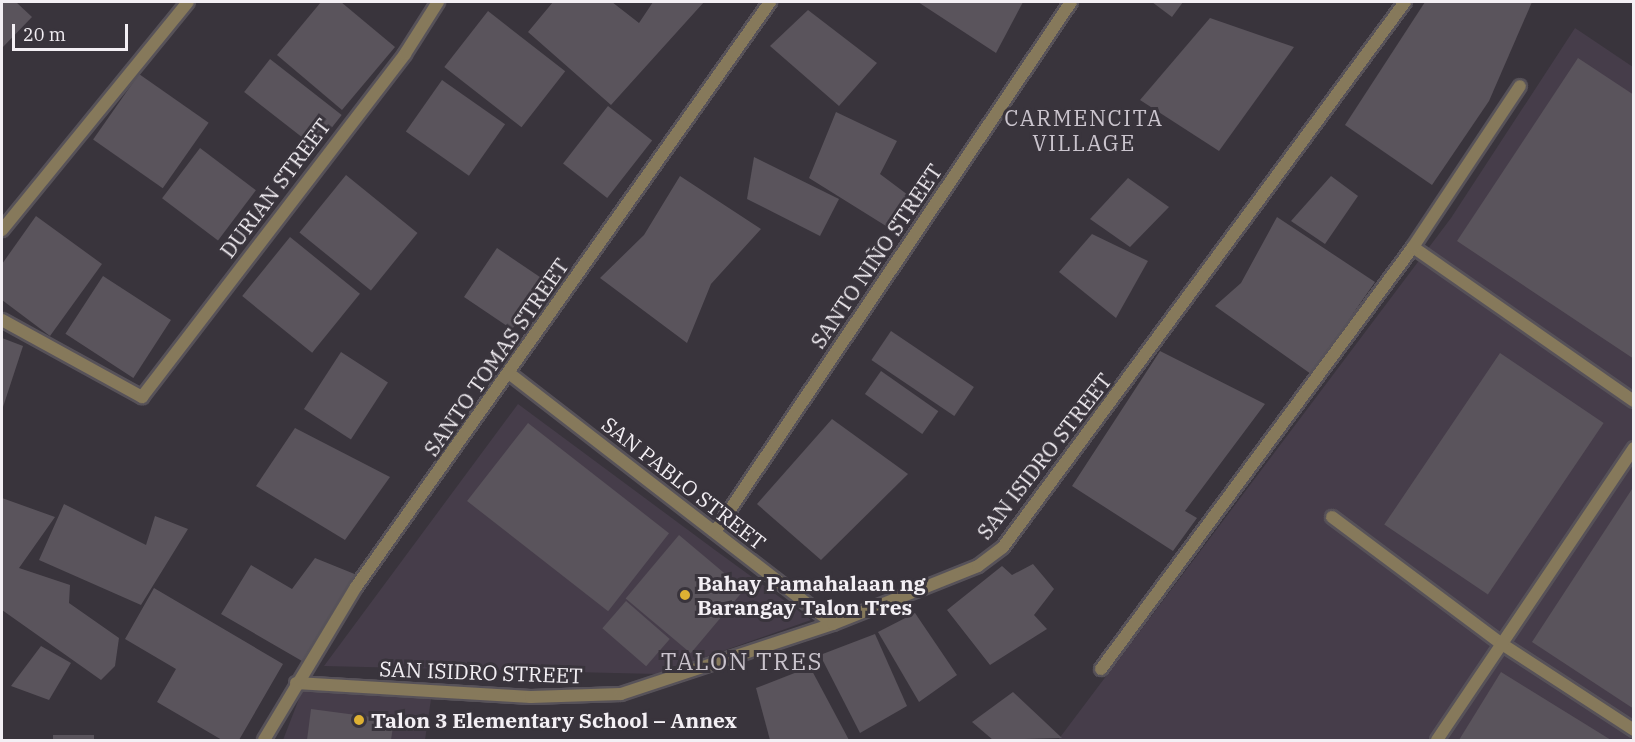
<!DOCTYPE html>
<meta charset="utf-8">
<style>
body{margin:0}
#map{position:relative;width:1635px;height:742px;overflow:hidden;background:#39343c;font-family:"IBM Plex Serif",serif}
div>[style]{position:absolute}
.built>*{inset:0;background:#463d4a}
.building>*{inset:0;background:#5a545c;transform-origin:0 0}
.roads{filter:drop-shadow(2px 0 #575259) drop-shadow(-2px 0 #575259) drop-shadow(0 2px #575259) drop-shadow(0 -2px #575259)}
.lane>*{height:12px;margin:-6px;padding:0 6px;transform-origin:6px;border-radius:6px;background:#86795b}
.street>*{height:12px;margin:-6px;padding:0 6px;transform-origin:6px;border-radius:6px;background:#86795b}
.dots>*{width:16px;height:16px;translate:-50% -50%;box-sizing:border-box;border:3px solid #39343c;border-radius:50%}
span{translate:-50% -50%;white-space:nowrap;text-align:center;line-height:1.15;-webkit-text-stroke:6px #39343c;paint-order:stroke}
.street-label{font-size:21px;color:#f3eff4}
.poi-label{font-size:21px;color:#f3eff4;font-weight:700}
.left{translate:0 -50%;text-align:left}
.neighbourhood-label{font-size:22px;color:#cac4cd;letter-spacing:1.5px}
.quarter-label{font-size:24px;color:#cac4cd;letter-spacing:1.5px}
.frame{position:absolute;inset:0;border:3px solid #f3eff4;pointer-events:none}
.scale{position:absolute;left:12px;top:24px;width:116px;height:27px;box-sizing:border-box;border:3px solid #f3eff4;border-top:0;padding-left:8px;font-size:18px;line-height:21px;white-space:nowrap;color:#f3eff4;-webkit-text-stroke:4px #39343c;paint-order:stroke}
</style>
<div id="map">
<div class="built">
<i style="clip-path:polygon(1575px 28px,1633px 67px,1633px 740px,1058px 740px,1451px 218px)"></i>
<i style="clip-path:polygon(518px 404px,715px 550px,811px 620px,657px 674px,324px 666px)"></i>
<i style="clip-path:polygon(302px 691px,431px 699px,425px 740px,283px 740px)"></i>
</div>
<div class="building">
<i style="clip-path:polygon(2px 2px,16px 2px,32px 17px,2px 48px)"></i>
<i style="clip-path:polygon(321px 2px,341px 2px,395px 47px,342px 110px,277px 55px)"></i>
<i style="clip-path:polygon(553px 2px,612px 2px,639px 23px,653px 2px,704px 2px,611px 105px,528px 32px)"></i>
<i style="clip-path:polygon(918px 2px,1023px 2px,996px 53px)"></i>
<i style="clip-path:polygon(1152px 2px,1183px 2px,1172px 17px)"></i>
<i style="clip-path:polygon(1425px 2px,1532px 2px,1489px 101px,1432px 185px,1345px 125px)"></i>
<i style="clip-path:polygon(808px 10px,877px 63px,839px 106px,770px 46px)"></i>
<i style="left:488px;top:11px;width:98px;height:71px;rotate:38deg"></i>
<i style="clip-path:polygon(1210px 18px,1294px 47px,1219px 151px,1140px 100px)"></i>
<i style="clip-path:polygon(1578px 58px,1634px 95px,1634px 359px,1457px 241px)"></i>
<i style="left:270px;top:59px;width:91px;height:42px;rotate:38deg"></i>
<i style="left:139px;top:74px;width:85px;height:80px;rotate:35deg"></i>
<i style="left:442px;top:80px;width:77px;height:63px;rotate:35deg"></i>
<i style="left:608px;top:106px;width:56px;height:73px;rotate:38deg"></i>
<i style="clip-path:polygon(836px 112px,897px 141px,880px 174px,908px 195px,886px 226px,809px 178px)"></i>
<i style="left:200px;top:148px;width:70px;height:63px;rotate:37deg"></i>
<i style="clip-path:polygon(754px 157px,839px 199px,820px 236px,747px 199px)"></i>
<i style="left:346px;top:175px;width:92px;height:74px;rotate:39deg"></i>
<i style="clip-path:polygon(680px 176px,761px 229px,711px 284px,687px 343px,600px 278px,644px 235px)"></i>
<i style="clip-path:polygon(1331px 176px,1358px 196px,1325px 244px,1291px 221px)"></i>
<i style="clip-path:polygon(1128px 178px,1169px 207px,1130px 247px,1090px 219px)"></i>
<i style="clip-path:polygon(36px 216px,102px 264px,50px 336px,2px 300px,2px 264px)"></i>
<i style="clip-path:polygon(1277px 217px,1375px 282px,1311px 374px,1215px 306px,1241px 283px)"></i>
<i style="clip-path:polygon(1092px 234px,1148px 261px,1116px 318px,1059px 272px)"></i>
<i style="left:290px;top:237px;width:90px;height:76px;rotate:39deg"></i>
<i style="left:497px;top:248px;width:58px;height:59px;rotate:34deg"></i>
<i style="left:103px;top:276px;width:81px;height:69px;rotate:33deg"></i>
<i style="left:891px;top:331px;width:100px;height:35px;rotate:34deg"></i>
<i style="clip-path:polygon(2px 338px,23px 346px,2px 410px)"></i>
<i style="clip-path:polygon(1160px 351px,1265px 404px,1185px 511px,1197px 518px,1173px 551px,1072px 486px)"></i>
<i style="left:341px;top:352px;width:56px;height:68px;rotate:33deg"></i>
<i style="left:1500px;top:353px;width:125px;height:207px;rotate:34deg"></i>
<i style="left:881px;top:371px;width:70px;height:28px;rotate:35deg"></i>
<i style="clip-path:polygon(832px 419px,908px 474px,821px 560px,757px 504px)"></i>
<i style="left:528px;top:423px;width:179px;height:99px;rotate:38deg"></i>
<i style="clip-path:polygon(295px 428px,390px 477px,345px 540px,256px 486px)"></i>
<i style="clip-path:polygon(1634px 486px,1634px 709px,1532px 642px)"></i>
<i style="clip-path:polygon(2px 498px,55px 517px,19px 568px,70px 585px,69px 603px,119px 638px,115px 666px,101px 680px,2px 610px)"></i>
<i style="clip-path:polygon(64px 504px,146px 545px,155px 516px,188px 529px,141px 605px,39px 560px)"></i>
<i style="left:679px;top:535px;width:85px;height:83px;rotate:40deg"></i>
<i style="clip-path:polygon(315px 558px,357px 575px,302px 661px,221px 614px,251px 565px,292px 589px)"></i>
<i style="clip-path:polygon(1033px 564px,1054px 589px,1034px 615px,1047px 629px,990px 665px,947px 610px,1002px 566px,1012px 575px)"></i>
<i style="clip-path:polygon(154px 588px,283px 664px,239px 740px,222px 740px,157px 702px,176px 669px,125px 639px)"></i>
<i style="left:626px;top:601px;width:58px;height:36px;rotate:41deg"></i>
<i style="clip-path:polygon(915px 613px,957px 675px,919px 702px,878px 632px)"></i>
<i style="clip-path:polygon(875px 634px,907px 706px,860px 733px,820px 655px)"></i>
<i style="clip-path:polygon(41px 646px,71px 663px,49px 700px,11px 686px)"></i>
<i style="clip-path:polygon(810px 667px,849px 740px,770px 740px,756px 688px)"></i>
<i style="clip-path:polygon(1501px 672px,1611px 740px,1459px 740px)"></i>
<i style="clip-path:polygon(1013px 692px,1062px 738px,993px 740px,972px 722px)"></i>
<i style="clip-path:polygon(311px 709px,394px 720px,391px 740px,307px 740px)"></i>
<i style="left:53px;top:735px;width:41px;height:5px"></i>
</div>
<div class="roads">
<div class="lane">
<i style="left:1413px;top:247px;width:269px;rotate:34.9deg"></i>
<i style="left:1332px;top:517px;width:212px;rotate:36.8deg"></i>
<i style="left:1502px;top:644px;width:158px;rotate:33.1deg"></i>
<i style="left:1101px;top:669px;width:525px;rotate:-53.52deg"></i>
<i style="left:1413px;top:247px;width:193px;rotate:-56.4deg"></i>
<i style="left:1437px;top:740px;width:352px;rotate:-56deg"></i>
</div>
<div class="street">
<i style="left:2px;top:230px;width:294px;rotate:-50.8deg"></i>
<i style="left:2px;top:320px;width:160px;rotate:28.8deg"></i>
<i style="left:142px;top:397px;width:432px;rotate:-52.5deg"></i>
<i style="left:405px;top:54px;width:62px;rotate:-57.6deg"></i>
<i style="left:510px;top:374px;width:408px;rotate:37.7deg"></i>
<i style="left:715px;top:532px;width:638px;rotate:-56.11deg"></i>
<i style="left:296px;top:683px;width:235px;rotate:3.4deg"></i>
<i style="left:531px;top:697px;width:90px;rotate:-1.9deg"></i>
<i style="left:621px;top:694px;width:223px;rotate:-18.3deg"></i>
<i style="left:833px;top:624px;width:156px;rotate:-21.8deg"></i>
<i style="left:978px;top:566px;width:31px;rotate:-37deg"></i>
<i style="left:1003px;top:547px;width:677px;rotate:-53.59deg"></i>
<i style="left:264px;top:740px;width:179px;rotate:-59deg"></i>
<i style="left:356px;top:587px;width:717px;rotate:-54.71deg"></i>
</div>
</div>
<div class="dots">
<i style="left:685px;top:595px;background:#deb133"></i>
<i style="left:359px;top:720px;background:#deb133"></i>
</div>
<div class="street-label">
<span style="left:275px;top:188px;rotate:-53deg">DURIAN STREET</span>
<span style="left:876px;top:256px;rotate:-56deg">SANTO NIÑO STREET</span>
<span style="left:496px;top:357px;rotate:-55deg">SANTO TOMAS STREET</span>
<span style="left:1044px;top:456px;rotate:-52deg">SAN ISIDRO STREET</span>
<span style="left:684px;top:483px;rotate:38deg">SAN PABLO STREET</span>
<span style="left:481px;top:672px;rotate:2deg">SAN ISIDRO STREET</span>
</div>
<div class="poi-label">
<span class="left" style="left:697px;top:595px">Bahay Pamahalaan ng<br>Barangay Talon Tres</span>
<span class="left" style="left:371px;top:720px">Talon 3 Elementary School – Annex</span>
</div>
<div class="neighbourhood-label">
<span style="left:1084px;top:130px">CARMENCITA<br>VILLAGE</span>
</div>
<div class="quarter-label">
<span style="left:742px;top:662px">TALON TRES</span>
</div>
<div class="frame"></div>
<div class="scale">20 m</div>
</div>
